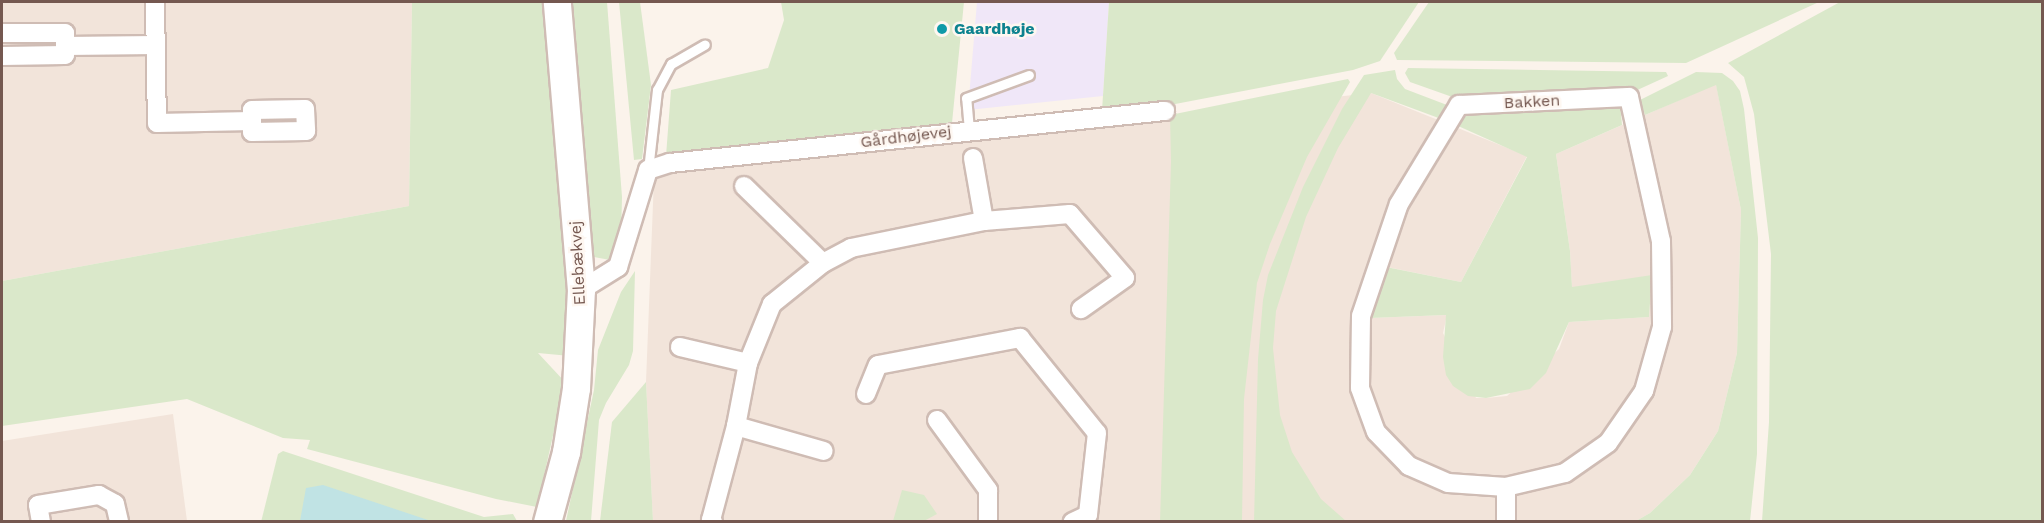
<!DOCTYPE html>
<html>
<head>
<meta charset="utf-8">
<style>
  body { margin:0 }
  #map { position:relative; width:2044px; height:523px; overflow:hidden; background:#fbf3eb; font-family:"Work Sans",sans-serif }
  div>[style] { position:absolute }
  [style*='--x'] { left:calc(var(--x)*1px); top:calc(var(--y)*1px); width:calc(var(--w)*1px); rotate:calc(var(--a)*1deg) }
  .residential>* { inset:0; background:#f2e4da }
  .education>* { inset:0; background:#f0e7f8 }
  .green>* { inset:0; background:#dae8ca }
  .water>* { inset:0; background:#c0e3e4 }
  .roads { filter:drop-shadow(2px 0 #cfbcb4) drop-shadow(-2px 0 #cfbcb4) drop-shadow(0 2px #cfbcb4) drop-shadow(0 -2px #cfbcb4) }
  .lane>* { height:9px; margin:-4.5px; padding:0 4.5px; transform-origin:4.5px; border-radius:4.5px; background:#fff }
  .street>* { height:18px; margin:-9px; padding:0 9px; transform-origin:9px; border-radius:9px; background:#fff }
  .secondary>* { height:27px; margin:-13.5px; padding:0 13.5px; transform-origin:13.5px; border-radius:13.5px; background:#fff }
  .dots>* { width:16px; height:16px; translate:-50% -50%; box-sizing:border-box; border:3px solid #fef7f1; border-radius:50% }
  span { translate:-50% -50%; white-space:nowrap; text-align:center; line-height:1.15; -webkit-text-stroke:5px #fef7f1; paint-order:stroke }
  .culture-label { font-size:16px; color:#0d838f; font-weight:700 }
  .left { translate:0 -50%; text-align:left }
  .street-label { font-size:16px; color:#755850 }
  .frame { position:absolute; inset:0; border:3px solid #755850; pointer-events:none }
</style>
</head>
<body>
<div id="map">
  <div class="residential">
    <div style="clip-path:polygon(2px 2px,412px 2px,409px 206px,2px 281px)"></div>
    <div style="clip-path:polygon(1716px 84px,1741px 210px,1737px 353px,1718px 431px,1690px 475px,1650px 513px,1636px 521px,653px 522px,646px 382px,654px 178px,664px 172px,1371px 93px,1527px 156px,1461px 282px,1387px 267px,1370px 318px,1447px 315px,1443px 333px,1476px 398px,1486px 398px,1507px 396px,1559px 349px,1569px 322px,1649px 317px,1652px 276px,1572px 288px,1570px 251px,1556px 154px)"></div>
    <div style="clip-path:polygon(173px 414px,187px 521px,2px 522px,2px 441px)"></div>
  </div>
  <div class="education">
    <div style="clip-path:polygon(977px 2px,1109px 2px,1103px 96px,968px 110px)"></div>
  </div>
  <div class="green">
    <div style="clip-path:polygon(412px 2px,548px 2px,568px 230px,570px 356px,538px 353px,565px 382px,537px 507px,496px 499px,307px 449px,310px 440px,283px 438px,187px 399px,2px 426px,2px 281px,409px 206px)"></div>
    <div style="clip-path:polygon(571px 2px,607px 2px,622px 197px,621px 237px,610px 260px,594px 257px)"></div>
    <div style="clip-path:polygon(619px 2px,640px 2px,651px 85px,642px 159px,634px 160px)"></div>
    <div style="clip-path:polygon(781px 2px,964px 2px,952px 123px,666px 156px,671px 90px,768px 68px,784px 20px)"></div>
    <div style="clip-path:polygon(1109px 2px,1419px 2px,1380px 61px,1353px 70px,1170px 105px,1102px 111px)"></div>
    <div style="clip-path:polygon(1429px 2px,1819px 2px,1686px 63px,1397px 60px,1394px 53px)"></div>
    <div style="clip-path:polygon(1840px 2px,2042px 2px,2042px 521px,1762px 521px,1769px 422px,1771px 254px,1754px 114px,1744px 77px,1728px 63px)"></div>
    <div style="clip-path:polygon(1408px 68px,1666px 72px,1668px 76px,1633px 92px,1458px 99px,1410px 82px,1405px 73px)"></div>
    <div style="clip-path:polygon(1395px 70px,1397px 79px,1405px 89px,1447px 105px,1449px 111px,1444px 120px,1371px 93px,1338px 148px,1306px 217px,1276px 311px,1273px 348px,1280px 415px,1292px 452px,1321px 499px,1346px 521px,1254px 522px,1258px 359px,1263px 300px,1268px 275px,1303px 187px,1342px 109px,1364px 75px)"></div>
    <div style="clip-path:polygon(1696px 72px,1722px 73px,1733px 81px,1740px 91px,1744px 109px,1758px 238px,1757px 454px,1750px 521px,1636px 521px,1650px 513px,1690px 475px,1718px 431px,1737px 353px,1741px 210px,1716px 85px,1645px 115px,1640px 100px)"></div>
    <div style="clip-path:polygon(1348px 79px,1350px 82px,1307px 157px,1270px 244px,1257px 283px,1244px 399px,1242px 521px,1160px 522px,1171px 162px,1170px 115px)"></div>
    <div style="clip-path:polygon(1620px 103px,1622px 125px,1556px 154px,1570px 251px,1572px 287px,1652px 275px,1649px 317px,1569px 322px,1546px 373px,1530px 389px,1486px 398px,1468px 396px,1453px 386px,1446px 375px,1443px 357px,1446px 315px,1370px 318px,1386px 267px,1461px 282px,1527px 157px,1456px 125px,1475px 108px)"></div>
    <div style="clip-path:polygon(635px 271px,633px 351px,629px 365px,606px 403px,599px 420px,591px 521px,566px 521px,594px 390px,598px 350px,621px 292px)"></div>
    <div style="clip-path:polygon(646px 382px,653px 521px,600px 521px,612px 422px)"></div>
    <div style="clip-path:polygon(283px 451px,484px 517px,513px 514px,517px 521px,261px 522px,278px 454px)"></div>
    <div style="clip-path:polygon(902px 490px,924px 495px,937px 514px,924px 521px,893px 521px)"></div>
  </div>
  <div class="water">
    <div style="clip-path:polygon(323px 485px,431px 521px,300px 521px,306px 488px)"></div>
  </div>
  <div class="roads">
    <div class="lane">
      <div style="--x:969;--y:130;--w:32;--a:-95"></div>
      <div style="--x:966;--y:98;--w:67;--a:-20.1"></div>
      <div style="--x:648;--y:170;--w:81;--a:-83.6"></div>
      <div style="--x:657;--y:90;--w:30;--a:-62"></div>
      <div style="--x:671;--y:64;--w:39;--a:-30"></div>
    </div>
    <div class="street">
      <div style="--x:155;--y:2;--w:121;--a:89.1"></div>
      <div style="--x:157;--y:123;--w:95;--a:-1.2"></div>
      <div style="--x:2;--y:33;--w:63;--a:0"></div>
      <div style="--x:65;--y:33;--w:22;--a:90"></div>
      <div style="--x:65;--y:55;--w:63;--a:179.1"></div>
      <div style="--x:65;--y:46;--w:91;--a:-0.6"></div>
      <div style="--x:1629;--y:97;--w:148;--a:77.5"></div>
      <div style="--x:1661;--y:241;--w:86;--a:89.3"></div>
      <div style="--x:1662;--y:327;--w:66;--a:105.7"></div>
      <div style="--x:1644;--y:391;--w:63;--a:124.7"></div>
      <div style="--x:1608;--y:443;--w:52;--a:145.1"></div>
      <div style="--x:1565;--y:473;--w:61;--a:166.7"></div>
      <div style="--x:1506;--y:487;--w:58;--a:-176.1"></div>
      <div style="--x:1448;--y:483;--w:43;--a:-156.4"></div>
      <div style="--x:1409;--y:466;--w:47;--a:-134.1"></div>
      <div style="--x:1376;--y:432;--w:47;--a:-110"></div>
      <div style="--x:1360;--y:388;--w:72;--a:-89.2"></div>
      <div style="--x:1361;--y:316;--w:118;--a:-71.3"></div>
      <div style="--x:1399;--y:204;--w:116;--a:-58.8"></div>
      <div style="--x:1459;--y:105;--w:170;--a:-2.7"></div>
      <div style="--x:305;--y:109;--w:22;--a:87"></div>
      <div style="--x:306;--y:131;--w:54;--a:178.9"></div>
      <div style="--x:252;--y:132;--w:22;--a:-90"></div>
      <div style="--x:252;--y:110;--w:53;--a:-1.1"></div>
      <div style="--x:973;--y:158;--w:64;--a:80.1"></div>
      <div style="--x:744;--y:186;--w:110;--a:44.3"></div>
      <div style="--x:581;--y:290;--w:44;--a:-31.9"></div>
      <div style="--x:618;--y:267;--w:102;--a:-72.8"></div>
      <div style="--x:648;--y:170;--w:23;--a:-18"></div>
      <div style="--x:670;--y:163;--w:498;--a:-6"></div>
      <div style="--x:680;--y:347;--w:70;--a:13.2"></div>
      <div style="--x:866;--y:394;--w:31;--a:-68"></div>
      <div style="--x:878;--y:365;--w:145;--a:-10.8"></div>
      <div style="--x:1020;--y:338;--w:122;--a:51"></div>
      <div style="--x:1097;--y:433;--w:82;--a:96.3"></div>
      <div style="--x:1088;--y:515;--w:17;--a:155"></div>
      <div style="--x:937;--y:420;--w:87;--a:53.9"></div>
      <div style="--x:988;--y:490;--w:32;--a:90"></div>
      <div style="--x:736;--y:426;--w:64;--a:-79.2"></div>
      <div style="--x:748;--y:363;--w:64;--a:-67.9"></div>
      <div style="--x:772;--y:304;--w:65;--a:-38.8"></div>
      <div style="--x:823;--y:263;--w:32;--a:-28"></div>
      <div style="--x:851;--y:248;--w:136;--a:-11.5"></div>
      <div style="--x:984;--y:221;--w:86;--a:-4.7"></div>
      <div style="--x:1070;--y:214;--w:84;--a:49.3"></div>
      <div style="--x:1125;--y:278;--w:54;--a:144.8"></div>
      <div style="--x:1506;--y:487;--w:35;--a:90"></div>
      <div style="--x:41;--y:522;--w:17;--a:-100"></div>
      <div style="--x:38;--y:505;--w:62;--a:-9.3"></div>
      <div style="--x:99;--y:495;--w:18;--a:29"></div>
      <div style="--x:115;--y:504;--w:18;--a:77"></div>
      <div style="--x:713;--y:522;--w:3;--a:-135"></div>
      <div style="--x:711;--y:520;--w:97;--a:-75.1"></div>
      <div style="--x:736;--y:426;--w:91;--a:15.9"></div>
    </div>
    <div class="secondary">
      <div style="--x:547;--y:522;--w:73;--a:-74.8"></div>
      <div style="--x:566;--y:452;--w:65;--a:-81.1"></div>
      <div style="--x:576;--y:388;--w:98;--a:-87.1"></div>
      <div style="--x:581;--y:290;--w:289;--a:-94.8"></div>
    </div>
  </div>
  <div class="dots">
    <div style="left:942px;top:29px;background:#0f9aa8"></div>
  </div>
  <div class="culture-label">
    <span class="left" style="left:954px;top:29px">Gaardhøje</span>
  </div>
  <div class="street-label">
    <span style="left:1532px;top:102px;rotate:-3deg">Bakken</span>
    <span style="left:906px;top:137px;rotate:-7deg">Gårdhøjevej</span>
    <span style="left:578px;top:263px;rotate:-93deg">Ellebækvej</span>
  </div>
  <div class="frame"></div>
</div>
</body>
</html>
